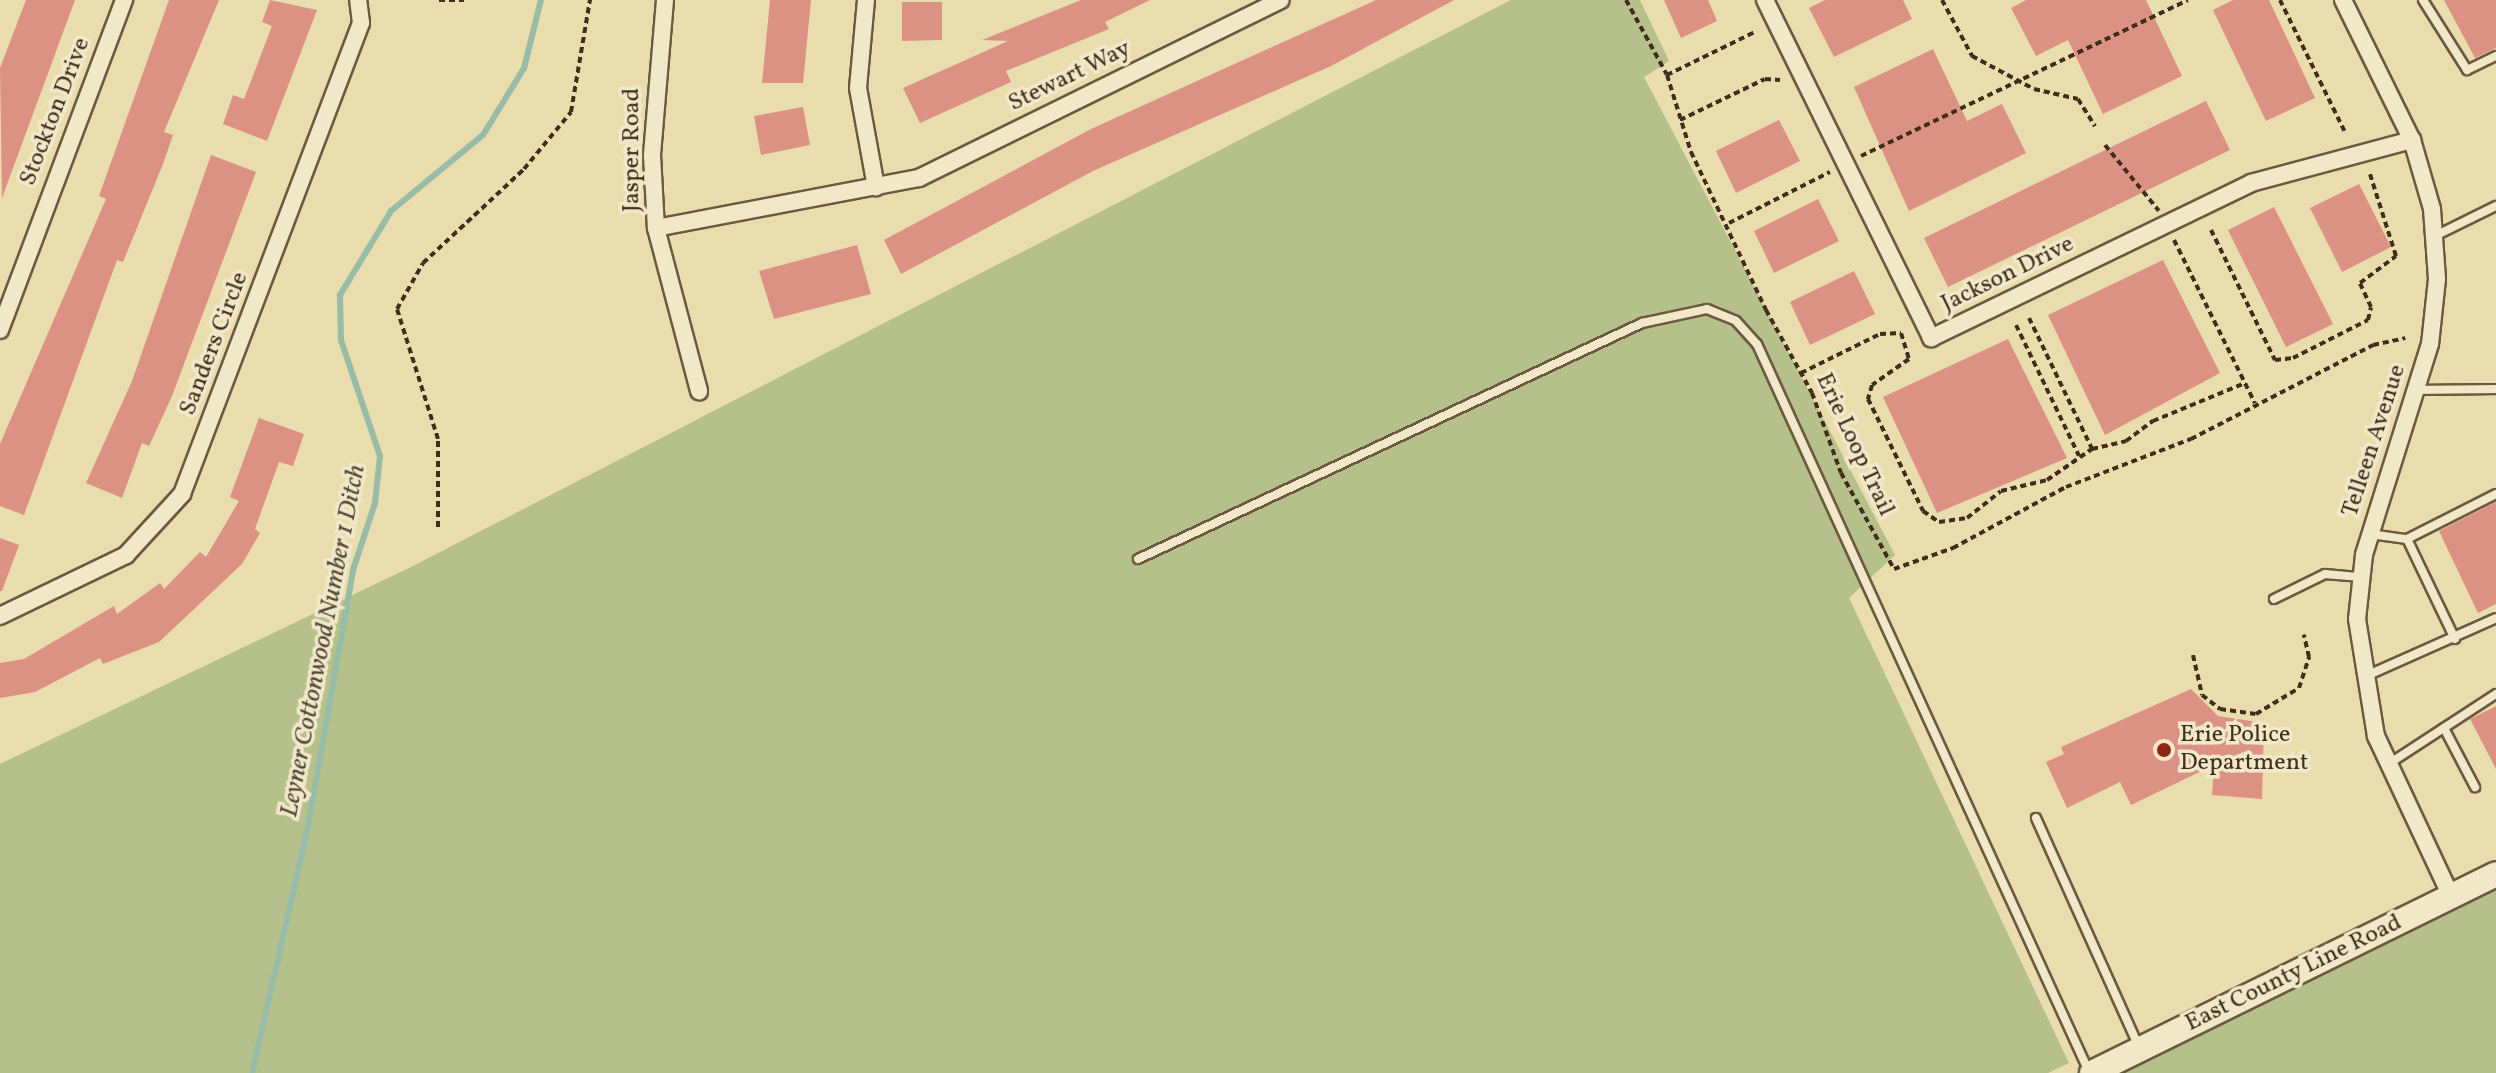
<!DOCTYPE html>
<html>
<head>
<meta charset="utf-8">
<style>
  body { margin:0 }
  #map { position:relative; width:2496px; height:1073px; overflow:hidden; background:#e9dcad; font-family:Vollkorn,serif }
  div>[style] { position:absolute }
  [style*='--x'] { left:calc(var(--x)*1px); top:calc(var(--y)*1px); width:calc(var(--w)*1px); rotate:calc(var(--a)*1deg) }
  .green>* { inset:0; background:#b5c08b }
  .stream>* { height:6px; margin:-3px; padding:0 3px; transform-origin:3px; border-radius:3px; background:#97bca8 }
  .building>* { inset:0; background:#db9285 }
  .path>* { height:4px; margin-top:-2px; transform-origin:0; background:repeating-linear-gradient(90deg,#422d1c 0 6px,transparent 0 10px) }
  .roads { filter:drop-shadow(2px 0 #6c5940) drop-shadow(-2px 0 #6c5940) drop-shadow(0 2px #6c5940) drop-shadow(0 -2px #6c5940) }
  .lane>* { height:8px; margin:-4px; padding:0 4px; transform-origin:4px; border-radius:4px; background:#f1e8ca }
  .street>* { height:16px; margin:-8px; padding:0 8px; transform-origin:8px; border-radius:8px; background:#f1e8ca }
  .secondary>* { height:24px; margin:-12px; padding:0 12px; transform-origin:12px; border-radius:12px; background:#f1e8ca }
  .dots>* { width:22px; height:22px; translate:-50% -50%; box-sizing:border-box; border:4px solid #f1e8ca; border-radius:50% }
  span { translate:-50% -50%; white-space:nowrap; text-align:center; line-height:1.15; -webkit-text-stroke:7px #f1e8ca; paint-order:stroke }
  .street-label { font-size:24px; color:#422d1c }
  .poi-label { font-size:24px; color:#422d1c }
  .left { translate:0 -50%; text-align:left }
  .water-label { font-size:26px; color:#534a38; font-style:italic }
</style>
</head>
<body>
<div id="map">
  <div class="green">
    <div style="clip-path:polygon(1511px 0,1640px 0,1669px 61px,1644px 77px,1895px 555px,1849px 598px,2069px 1063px,2048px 1073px,0 1073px,0 764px,411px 567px)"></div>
    <div style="clip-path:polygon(2496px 877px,2496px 1073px,2116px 1073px)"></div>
  </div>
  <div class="stream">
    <div style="--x:252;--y:1073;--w:253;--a:-77.2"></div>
    <div style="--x:308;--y:826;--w:260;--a:-80"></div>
    <div style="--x:353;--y:570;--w:71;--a:-71.8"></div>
    <div style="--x:375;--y:503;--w:47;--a:-83.9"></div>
    <div style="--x:380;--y:456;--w:122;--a:-108.6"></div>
    <div style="--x:341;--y:340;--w:45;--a:-91.3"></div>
    <div style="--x:340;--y:295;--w:98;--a:-58.7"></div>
    <div style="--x:391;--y:211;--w:119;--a:-39.6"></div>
    <div style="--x:483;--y:135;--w:79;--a:-58.5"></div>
    <div style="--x:524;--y:68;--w:70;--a:-76"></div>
  </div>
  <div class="building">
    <div style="clip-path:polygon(26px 0,75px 0,2px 198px,0 68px)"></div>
    <div style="clip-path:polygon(169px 0,219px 0,164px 132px,173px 135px,163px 164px,123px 262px,117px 260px,24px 515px,0 506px,0 444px,106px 199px,99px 196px)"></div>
    <div style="clip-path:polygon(270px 0,317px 10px,267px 141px,223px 124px,233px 95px,244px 99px,272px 26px,262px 22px)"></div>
    <div style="clip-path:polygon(770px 0,811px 0,803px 83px,762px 83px)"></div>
    <div style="clip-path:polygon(1081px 0,1150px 0,1105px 22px,1109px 29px,1006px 71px,1011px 82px,920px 123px,903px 88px,1008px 41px,982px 40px)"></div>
    <div style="clip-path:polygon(1376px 0,1454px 0,1331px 66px,1093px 171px,901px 274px,884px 240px,1091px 129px)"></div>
    <div style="clip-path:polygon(1664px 0,1708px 0,1717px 21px,1681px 38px)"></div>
    <div style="clip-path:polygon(1825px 0,1903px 0,1912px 19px,1834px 57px,1809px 8px)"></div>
    <div style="clip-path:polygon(2026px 0,2146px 0,2182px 76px,2103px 114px,2068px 40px,2036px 56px,2011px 8px)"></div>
    <div style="clip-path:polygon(2233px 0,2269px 0,2315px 98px,2266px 121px,2213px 10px)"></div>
    <div style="clip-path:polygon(2444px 0,2496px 0,2496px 48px,2475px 58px)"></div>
    <div style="clip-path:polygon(902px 2px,942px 2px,942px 40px,902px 41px)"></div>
    <div style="clip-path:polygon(1933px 49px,1967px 121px,2002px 104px,2026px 153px,1909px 211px,1854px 87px)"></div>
    <div style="clip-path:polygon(2206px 101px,2230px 150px,1948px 287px,1924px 238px)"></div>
    <div style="clip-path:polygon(803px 107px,810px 145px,761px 155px,754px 116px)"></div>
    <div style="clip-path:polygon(1779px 120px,1800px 161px,1736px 193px,1716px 151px)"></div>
    <div style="clip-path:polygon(211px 155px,256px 172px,172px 396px,149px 446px,142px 443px,122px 498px,86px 483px,132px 381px)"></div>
    <div style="clip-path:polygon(2359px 184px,2391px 247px,2342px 272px,2310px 208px)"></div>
    <div style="clip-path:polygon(1818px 199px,1839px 241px,1774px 273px,1754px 231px)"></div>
    <div style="clip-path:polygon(2274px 207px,2333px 324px,2286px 347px,2228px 230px)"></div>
    <div style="clip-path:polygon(857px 245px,871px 294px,774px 319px,759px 271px)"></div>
    <div style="clip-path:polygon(2163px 260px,2220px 373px,2105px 435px,2048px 315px)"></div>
    <div style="clip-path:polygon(1854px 271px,1875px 314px,1810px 345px,1790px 302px)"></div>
    <div style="clip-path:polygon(2008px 339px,2067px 458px,1937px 513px,1883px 397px)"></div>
    <div style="clip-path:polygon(259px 418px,304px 434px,293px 466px,279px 462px,255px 529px,260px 533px,242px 564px,159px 642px,103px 664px,100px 658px,35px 692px,0 698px,0 663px,24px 659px,114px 606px,117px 614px,160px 583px,164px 589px,200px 552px,206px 557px,239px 501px,230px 497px)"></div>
    <div style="clip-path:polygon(2496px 502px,2496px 604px,2478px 613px,2439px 531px)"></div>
    <div style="clip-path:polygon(0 538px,19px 545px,2px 591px,0 591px)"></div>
    <div style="clip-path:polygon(2191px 689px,2218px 716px,2264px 723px,2262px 799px,2212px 795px,2214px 765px,2131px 805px,2120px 782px,2067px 808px,2046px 762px,2064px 754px,2061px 747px)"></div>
    <div style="clip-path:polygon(2496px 706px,2496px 769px,2470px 719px)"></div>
  </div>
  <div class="path">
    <div style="--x:439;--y:0;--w:25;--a:0"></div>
    <div style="--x:1626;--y:0;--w:85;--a:61.3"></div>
    <div style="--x:1667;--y:75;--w:81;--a:72.7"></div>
    <div style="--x:1691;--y:152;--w:175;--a:64.6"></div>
    <div style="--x:1766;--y:310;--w:95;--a:61"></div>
    <div style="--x:1812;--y:393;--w:85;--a:70.1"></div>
    <div style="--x:1841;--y:473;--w:110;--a:61.1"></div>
    <div style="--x:1894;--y:569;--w:63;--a:-19.6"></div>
    <div style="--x:1953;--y:548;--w:128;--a:-28.4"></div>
    <div style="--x:2066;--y:487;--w:134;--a:-21"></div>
    <div style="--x:2191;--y:439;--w:205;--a:-27.3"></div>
    <div style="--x:2373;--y:345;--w:33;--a:-12"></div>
    <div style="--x:1942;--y:0;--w:64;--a:61.8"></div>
    <div style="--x:1972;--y:56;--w:70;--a:28"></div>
    <div style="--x:2034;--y:89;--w:45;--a:12.8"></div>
    <div style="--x:2078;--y:99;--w:32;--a:58"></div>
    <div style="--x:2280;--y:0;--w:147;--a:63.8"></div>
    <div style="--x:1667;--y:75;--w:100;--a:-26.1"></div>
    <div style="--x:1680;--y:120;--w:94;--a:-25.8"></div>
    <div style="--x:1765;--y:79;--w:15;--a:4"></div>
    <div style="--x:2105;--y:145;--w:85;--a:50.7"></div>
    <div style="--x:1861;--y:156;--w:362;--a:-25.5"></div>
    <div style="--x:1729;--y:223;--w:113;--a:-26.8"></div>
    <div style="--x:2211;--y:230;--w:145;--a:63.8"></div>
    <div style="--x:2275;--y:360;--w:18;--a:-6"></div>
    <div style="--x:2293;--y:358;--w:84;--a:-26.9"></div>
    <div style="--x:2368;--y:320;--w:13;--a:-77"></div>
    <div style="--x:2371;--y:307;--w:26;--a:-115"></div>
    <div style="--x:2360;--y:283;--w:45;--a:-36.9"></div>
    <div style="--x:2396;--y:256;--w:86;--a:-107.6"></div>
    <div style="--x:2174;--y:240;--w:182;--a:63.6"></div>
    <div style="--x:2029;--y:318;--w:145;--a:64.3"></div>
    <div style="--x:2016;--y:325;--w:145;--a:64.3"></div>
    <div style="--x:1801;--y:373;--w:88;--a:-26.3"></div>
    <div style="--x:1880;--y:334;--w:21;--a:-3"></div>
    <div style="--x:1901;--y:333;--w:27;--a:73"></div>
    <div style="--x:1909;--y:359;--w:45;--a:144.9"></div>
    <div style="--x:1872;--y:385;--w:15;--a:106"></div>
    <div style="--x:1868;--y:399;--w:125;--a:63.8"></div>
    <div style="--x:1923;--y:511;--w:19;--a:35"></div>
    <div style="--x:1939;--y:522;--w:28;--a:-8"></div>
    <div style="--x:1967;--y:518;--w:43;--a:-38.5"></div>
    <div style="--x:2001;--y:491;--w:47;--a:-13.4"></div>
    <div style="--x:2047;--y:480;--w:55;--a:-34.6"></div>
    <div style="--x:2092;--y:449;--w:35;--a:-13"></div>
    <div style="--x:2126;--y:441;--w:34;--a:-37"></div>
    <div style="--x:2153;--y:421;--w:100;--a:-22.4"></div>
    <div style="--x:438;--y:527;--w:88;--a:-90"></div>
    <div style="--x:438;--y:439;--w:136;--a:-107.5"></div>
    <div style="--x:397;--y:309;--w:53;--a:-60.5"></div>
    <div style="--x:423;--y:263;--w:138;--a:-42.9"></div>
    <div style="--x:524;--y:169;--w:74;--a:-50.5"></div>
    <div style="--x:571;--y:112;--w:114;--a:-80.4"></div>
    <div style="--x:2193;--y:655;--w:41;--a:77.3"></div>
    <div style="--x:2202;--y:695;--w:23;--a:38"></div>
    <div style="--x:2220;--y:709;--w:36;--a:8"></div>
    <div style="--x:2256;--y:714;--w:50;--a:-31.2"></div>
    <div style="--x:2299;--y:688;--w:33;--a:-72"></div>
    <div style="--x:2309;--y:657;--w:23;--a:-103"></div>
  </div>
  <div class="roads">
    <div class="lane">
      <div style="--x:2423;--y:0;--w:83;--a:57.8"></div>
      <div style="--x:2467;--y:70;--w:32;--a:-26"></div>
      <div style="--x:2435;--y:236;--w:68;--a:-26.2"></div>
      <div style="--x:2416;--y:390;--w:80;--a:-0.7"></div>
      <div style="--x:2370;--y:534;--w:37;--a:8"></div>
      <div style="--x:1138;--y:559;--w:557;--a:-25.09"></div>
      <div style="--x:1642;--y:323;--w:66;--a:-12.2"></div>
      <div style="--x:1707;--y:309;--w:31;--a:22"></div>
      <div style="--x:1736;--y:321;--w:31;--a:48"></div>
      <div style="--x:1757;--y:344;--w:800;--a:65.48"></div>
      <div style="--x:2274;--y:599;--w:57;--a:-26.1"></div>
      <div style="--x:2325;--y:574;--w:36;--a:5"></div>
      <div style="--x:2455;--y:639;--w:111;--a:-115.6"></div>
      <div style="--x:2407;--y:539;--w:100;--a:-26.8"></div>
      <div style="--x:2366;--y:676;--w:142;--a:-24"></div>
      <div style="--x:2444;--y:728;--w:67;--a:62.3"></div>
      <div style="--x:2387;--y:765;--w:130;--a:-33.1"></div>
      <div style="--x:2036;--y:818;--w:251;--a:65.8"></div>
    </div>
    <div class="street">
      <div style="--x:665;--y:0;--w:156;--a:94.8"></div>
      <div style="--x:652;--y:155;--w:73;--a:86.9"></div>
      <div style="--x:656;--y:228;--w:169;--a:75.2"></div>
      <div style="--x:866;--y:0;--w:88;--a:95.2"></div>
      <div style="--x:858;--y:88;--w:101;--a:79.7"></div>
      <div style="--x:1765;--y:0;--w:377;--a:63.8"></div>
      <div style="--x:1931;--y:338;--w:356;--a:-25.8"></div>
      <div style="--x:2251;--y:183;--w:167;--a:-15"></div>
      <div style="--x:2343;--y:0;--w:156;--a:63.8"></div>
      <div style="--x:2412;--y:140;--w:72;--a:73.8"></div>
      <div style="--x:2432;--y:209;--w:70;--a:85.9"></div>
      <div style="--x:2437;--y:279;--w:65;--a:96.1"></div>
      <div style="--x:2430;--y:344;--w:221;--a:107.4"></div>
      <div style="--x:2364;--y:555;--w:64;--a:96.2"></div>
      <div style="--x:2357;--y:619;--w:119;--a:80.8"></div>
      <div style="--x:2376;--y:736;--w:177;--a:64.9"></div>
      <div style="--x:656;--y:228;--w:268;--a:-10.8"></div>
      <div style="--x:919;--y:178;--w:403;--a:-26.2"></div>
      <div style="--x:0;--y:330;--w:353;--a:-69.4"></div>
      <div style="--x:0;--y:616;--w:140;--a:-25.8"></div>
      <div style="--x:126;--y:555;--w:83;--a:-47.4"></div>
      <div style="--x:182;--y:494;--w:504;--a:-69.19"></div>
      <div style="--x:361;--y:23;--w:23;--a:-97"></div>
    </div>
    <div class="secondary">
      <div style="--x:2092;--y:1073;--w:450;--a:-26.2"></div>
    </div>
  </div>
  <div class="dots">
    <div style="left:2164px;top:750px;background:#8f2418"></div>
  </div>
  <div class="street-label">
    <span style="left:1070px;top:77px;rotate:-26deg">Stewart Way</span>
    <span style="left:56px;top:112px;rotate:-69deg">Stockton Drive</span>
    <span style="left:633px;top:150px;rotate:-90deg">Jasper Road</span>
    <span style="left:2008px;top:275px;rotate:-26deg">Jackson Drive</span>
    <span style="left:215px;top:344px;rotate:-69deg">Sanders Circle</span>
    <span style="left:2375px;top:441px;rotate:-72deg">Telleen Avenue</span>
    <span style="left:1854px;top:445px;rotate:65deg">Erie Loop Trail</span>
    <span style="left:2294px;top:974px;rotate:-26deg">East County Line Road</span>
  </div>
  <div class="poi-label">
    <span class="left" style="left:2180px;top:750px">Erie Police<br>Department</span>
  </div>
  <div class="water-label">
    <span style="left:324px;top:641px;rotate:-79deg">Leyner Cottonwood Number 1 Ditch</span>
  </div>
</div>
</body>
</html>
